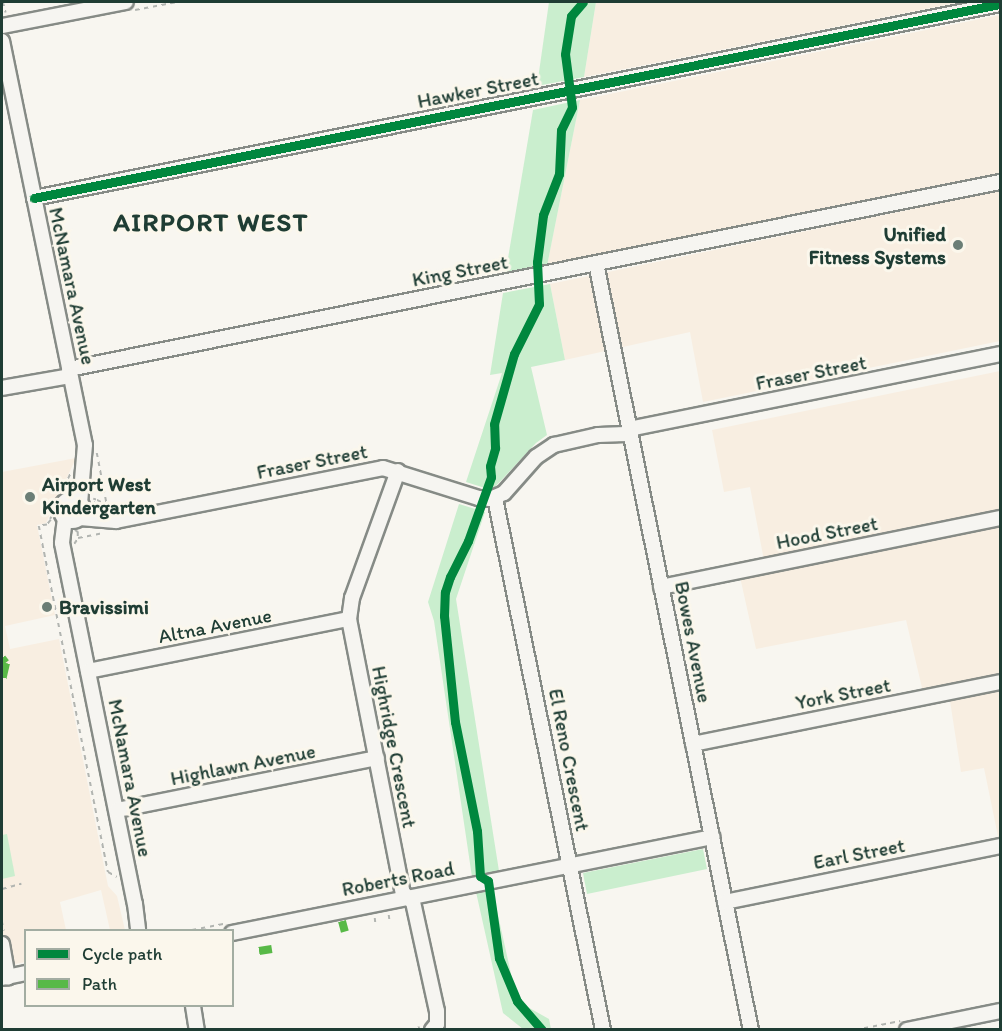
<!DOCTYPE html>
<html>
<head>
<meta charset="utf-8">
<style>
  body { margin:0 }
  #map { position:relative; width:1002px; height:1031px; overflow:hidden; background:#f8f6f0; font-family:Itim,sans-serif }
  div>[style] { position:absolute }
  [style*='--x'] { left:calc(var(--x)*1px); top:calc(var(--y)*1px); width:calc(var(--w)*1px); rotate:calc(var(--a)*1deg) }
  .built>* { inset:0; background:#f8eee1 }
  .green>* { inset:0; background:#caeece }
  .path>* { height:1.5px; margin-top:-0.75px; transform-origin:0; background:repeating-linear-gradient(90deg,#b2b5b1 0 4.5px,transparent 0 9px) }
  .roads { filter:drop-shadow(2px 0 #868b86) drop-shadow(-2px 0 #868b86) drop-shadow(0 2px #868b86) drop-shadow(0 -2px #868b86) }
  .minor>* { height:14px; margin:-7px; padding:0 7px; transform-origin:7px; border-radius:7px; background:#f6f5f1 }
  .minor>.ring { margin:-7px; padding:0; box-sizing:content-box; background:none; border:14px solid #f6f5f1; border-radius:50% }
  .quiet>* { height:8px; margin-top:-4px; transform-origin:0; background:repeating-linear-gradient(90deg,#58b947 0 15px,transparent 0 23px) }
  .cycleway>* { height:9px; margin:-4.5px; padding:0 4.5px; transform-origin:4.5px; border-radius:4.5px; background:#00873e }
  .dots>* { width:16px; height:16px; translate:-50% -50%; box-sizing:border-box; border:3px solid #fbf7ec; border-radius:50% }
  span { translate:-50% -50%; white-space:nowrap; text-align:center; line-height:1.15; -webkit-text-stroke:6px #fbf7ec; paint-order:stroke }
  .street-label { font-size:20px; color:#1f3d34 }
  .poi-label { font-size:20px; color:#1f3d34; font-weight:700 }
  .right { translate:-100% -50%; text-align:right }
  .left { translate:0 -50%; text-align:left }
  .district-label { font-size:26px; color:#1f3d34; font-weight:700; letter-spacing:1.5px }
  .frame { position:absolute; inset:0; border:3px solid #1f3d34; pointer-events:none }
  .legend { position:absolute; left:24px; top:929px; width:210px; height:78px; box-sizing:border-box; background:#fbf7ec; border:2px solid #a3ada2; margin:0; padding:8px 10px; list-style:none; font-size:18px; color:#1f3d34 }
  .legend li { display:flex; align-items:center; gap:12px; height:30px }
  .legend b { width:30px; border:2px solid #a3ada2 }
</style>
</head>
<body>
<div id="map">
  <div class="built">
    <div style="clip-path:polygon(596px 2px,961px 2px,584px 77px)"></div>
    <div style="clip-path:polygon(1000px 15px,1000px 174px,547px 266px,580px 100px)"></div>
    <div style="clip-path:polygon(1000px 191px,1000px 341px,703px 402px,690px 332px,565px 360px,550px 284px)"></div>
    <div style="clip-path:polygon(1000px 371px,1000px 846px,984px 768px,961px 772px,948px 688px,923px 692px,906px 620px,756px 649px,740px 577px,766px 571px,750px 487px,724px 492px,712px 430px)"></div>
    <div style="clip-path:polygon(76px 458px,46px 523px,37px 525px,55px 615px,5px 626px,10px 649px,59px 639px,108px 886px,117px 896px,125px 930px,110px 930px,101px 890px,60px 902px,66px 930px,26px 930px,25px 962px,2px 967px,2px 472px)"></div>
  </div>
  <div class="green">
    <div style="clip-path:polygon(549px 2px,596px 2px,584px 77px,537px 86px)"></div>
    <div style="clip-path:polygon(580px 100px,547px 266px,505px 276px,533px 110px)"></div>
    <div style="clip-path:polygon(550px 284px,565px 360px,531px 367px,547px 435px,536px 443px,495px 487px,485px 488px,466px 482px,502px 373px,490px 375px,503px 293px)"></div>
    <div style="clip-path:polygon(459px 504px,485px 512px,456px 599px,499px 871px,472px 877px,434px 621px,428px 602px)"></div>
    <div style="clip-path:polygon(7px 834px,15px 876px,2px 879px,2px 835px)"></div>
    <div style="clip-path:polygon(703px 849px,707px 869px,587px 894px,583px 873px)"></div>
    <div style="clip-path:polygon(492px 888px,517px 1001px,549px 1019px,551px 1029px,523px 1029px,503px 1013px,476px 892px)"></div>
  </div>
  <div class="path">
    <div style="--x:3;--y:2;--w:11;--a:75"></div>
    <div style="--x:135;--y:10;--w:43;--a:-10.8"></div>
    <div style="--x:97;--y:453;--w:53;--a:79.1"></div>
    <div style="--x:64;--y:487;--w:14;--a:-65"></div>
    <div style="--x:97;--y:500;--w:11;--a:27"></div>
    <div style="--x:107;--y:505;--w:4;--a:76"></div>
    <div style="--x:93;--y:506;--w:7;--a:-63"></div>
    <div style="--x:96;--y:500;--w:3;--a:-162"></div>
    <div style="--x:50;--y:519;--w:35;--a:-66"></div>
    <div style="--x:64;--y:487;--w:6;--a:18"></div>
    <div style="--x:51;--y:520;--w:6;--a:129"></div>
    <div style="--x:47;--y:525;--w:8;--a:173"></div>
    <div style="--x:39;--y:526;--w:353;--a:78.7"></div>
    <div style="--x:108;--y:872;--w:10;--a:29"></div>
    <div style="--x:75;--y:530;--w:4;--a:34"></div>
    <div style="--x:78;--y:532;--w:6;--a:90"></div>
    <div style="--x:74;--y:544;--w:7;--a:-56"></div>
    <div style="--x:78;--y:538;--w:26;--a:-11"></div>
    <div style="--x:2;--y:889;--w:20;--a:-15"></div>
    <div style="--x:389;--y:915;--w:8;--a:83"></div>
    <div style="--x:375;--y:918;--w:9;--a:84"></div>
    <div style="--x:2;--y:921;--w:10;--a:79"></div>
    <div style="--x:192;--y:930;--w:33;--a:-11"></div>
    <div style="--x:409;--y:1030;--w:11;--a:-15"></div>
    <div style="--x:855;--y:1030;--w:46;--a:-11.3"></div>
  </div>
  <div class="roads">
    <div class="minor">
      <div style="--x:2;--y:26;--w:126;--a:-11"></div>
      <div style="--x:2;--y:41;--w:412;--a:78.4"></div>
      <div style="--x:85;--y:445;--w:58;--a:94.9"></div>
      <div style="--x:34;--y:198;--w:985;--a:-11.36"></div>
      <div style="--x:596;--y:263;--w:783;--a:78.58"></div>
      <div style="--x:69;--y:369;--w:950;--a:-11.36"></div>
      <div style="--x:2;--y:388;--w:69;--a:-10"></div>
      <div style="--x:629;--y:429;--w:379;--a:-11.4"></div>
      <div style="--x:398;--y:471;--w:135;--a:109.9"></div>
      <div style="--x:352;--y:598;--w:21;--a:98"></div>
      <div style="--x:349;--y:619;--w:279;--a:78.9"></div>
      <div style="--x:403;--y:893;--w:13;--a:42"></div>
      <div style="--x:413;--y:902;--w:112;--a:77.6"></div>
      <div style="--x:437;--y:1011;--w:13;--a:90"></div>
      <div style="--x:437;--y:1024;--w:8;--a:130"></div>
      <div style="--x:495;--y:498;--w:543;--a:78.52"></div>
      <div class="ring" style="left:61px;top:499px;width:8px;height:8px"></div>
      <div style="--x:65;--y:518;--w:25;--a:97"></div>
      <div style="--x:62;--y:543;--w:368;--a:78.6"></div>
      <div style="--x:135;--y:904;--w:26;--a:83"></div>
      <div style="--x:80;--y:518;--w:36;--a:5"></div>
      <div style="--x:116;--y:521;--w:272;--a:-11.2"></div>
      <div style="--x:383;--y:468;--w:101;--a:17.4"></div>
      <div style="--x:479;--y:498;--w:11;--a:5"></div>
      <div style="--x:490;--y:499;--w:15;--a:-23"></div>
      <div style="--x:504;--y:493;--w:48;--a:-48.4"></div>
      <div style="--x:536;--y:457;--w:22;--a:-34"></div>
      <div style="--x:554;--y:445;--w:45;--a:-12.8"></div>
      <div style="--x:598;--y:435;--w:32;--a:-2"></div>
      <div style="--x:661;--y:587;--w:346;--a:-11.5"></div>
      <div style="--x:88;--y:671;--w:266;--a:-11.3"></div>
      <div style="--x:693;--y:744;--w:313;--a:-11.4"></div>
      <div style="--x:117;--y:810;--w:265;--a:-11.3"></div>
      <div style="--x:725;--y:902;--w:281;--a:-11.5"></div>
      <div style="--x:232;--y:933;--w:490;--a:-11.3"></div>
      <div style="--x:2;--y:944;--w:34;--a:80"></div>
      <div style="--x:2;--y:978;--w:25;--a:-12"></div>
      <div style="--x:193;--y:1006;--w:24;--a:81"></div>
      <div style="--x:907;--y:1030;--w:95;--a:-11.5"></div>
    </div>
  </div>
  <div class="quiet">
    <div style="--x:2;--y:658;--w:6;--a:51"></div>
    <div style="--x:6;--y:663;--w:18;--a:103"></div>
    <div style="--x:342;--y:921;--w:11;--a:75"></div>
    <div style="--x:259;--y:951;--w:13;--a:-9"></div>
  </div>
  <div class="cycleway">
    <div style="--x:34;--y:198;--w:985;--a:-11.36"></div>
    <div style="--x:542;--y:1030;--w:38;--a:-131"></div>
    <div style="--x:517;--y:1001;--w:47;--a:-112.7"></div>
    <div style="--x:499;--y:958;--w:78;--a:-98.1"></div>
    <div style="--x:488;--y:881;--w:9;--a:-148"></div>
    <div style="--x:480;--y:876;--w:45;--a:-93.8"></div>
    <div style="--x:477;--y:831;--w:111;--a:-101.4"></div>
    <div style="--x:455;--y:722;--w:107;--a:-95.9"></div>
    <div style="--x:444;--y:616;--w:24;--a:-88"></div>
    <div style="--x:445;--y:592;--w:16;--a:-72"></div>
    <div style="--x:450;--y:577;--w:40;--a:-63.4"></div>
    <div style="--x:468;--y:541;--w:68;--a:-70.2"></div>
    <div style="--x:491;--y:477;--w:11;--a:-95"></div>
    <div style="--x:490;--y:466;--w:19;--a:-74"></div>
    <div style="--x:495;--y:448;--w:24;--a:-92"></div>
    <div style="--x:494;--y:424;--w:73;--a:-74.1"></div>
    <div style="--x:514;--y:354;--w:56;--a:-63.4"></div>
    <div style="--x:539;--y:304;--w:42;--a:-92.7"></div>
    <div style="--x:537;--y:262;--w:47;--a:-82.7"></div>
    <div style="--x:543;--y:215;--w:44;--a:-68.7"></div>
    <div style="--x:559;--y:174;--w:44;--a:-87.4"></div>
    <div style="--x:561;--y:130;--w:25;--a:-64"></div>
    <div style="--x:572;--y:107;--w:53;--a:-97.5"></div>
    <div style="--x:565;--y:54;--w:38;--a:-81"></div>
    <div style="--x:571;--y:16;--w:18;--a:-49"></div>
  </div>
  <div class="dots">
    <div style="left:958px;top:245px;background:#6b7e76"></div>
    <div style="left:30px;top:497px;background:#6b7e76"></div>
    <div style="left:47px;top:607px;background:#6b7e76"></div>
  </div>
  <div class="street-label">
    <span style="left:478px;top:90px;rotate:-11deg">Hawker Street</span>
    <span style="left:460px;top:271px;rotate:-11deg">King Street</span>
    <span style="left:72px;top:286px;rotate:78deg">McNamara Avenue</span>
    <span style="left:811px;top:373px;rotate:-11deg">Fraser Street</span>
    <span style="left:312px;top:462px;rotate:-11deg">Fraser Street</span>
    <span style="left:827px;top:533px;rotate:-11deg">Hood Street</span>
    <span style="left:215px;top:626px;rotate:-11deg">Altna Avenue</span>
    <span style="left:693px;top:642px;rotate:79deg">Bowes Avenue</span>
    <span style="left:843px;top:694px;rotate:-11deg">York Street</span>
    <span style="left:394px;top:747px;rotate:79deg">Highridge Crescent</span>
    <span style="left:569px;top:760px;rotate:79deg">El Reno Crescent</span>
    <span style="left:243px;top:765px;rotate:-11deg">Highlawn Avenue</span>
    <span style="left:130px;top:778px;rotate:79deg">McNamara Avenue</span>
    <span style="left:859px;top:854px;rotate:-11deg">Earl Street</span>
    <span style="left:398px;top:879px;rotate:-11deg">Roberts Road</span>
  </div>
  <div class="poi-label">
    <span class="right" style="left:946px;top:246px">Unified<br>Fitness Systems</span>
    <span class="left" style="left:42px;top:496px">Airport West<br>Kindergarten</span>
    <span class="left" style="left:59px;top:607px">Bravissimi</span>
  </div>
  <div class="district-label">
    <span style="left:211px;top:223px">AIRPORT WEST</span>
  </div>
  <div class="frame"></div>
  <ul class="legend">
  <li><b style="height:8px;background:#00873e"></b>Cycle path</li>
  <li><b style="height:8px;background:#58b947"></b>Path</li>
  </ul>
</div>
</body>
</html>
